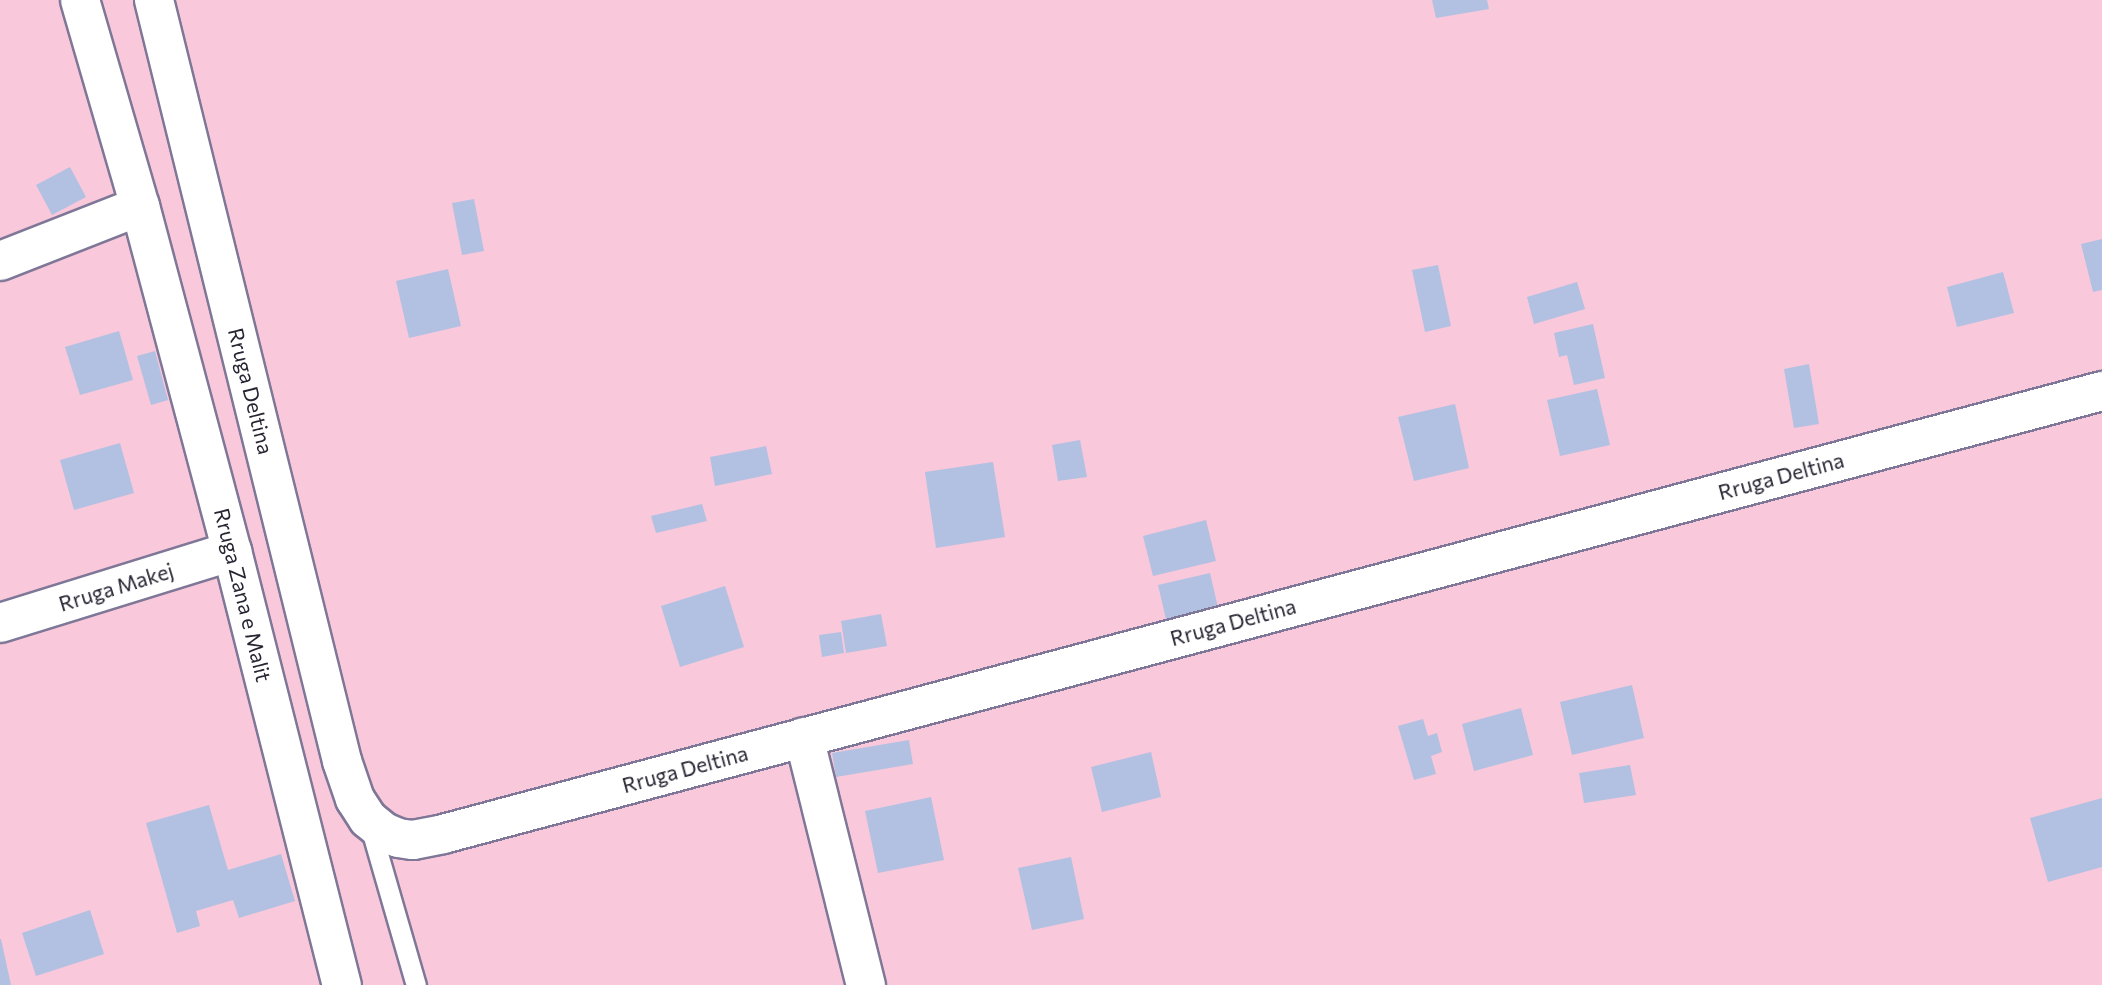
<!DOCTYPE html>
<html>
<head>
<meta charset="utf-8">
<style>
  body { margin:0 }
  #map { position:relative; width:2102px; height:985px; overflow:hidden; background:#f9f9f9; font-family:Commissioner,sans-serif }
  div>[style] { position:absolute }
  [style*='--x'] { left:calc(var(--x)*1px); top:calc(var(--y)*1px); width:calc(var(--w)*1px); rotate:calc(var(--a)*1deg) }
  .green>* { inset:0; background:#f9c8da }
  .building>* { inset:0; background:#b2c1e2 }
  .roads { filter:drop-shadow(2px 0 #7f7797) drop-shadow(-2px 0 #7f7797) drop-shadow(0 2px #7f7797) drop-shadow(0 -2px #7f7797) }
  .service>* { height:19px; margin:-9.5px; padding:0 9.5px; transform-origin:9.5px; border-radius:9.5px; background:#fff }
  .minor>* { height:38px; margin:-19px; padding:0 19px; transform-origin:19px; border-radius:19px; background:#fff }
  span { translate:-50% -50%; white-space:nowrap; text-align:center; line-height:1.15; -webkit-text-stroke:5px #fff; paint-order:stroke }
  .street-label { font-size:21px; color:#282533 }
</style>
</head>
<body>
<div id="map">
  <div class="green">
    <div style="clip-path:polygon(0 0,2102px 0,2102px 985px,0 985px)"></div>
  </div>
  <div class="building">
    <div style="clip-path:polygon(1432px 0,1487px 0,1489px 9px,1436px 18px)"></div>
    <div style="clip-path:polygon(70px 167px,86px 197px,52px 215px,36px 185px)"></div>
    <div style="clip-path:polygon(474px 199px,484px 251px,462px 255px,452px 203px)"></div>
    <div style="clip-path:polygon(2102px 239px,2102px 290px,2093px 292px,2081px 244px)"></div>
    <div style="clip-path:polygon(1438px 265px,1451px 326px,1425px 332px,1412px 270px)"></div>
    <div style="clip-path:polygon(448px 269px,461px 326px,409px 338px,396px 281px)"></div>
    <div style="clip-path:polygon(2003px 272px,2014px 313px,1957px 327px,1947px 287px)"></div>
    <div style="clip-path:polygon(1577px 282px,1585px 309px,1534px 324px,1527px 297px)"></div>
    <div style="clip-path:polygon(1593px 324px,1605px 378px,1574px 385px,1567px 355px,1559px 357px,1554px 333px)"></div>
    <div style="clip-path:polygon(119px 331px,133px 380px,80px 395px,65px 347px)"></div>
    <div style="clip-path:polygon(155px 351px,168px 400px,151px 405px,137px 356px)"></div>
    <div style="clip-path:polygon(1809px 364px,1819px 424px,1794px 428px,1784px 369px)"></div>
    <div style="clip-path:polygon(1597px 389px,1610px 445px,1560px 456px,1547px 400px)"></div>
    <div style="clip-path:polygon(1455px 404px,1469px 468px,1414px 481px,1398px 417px)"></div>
    <div style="clip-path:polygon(1080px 440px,1087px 477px,1058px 481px,1052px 445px)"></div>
    <div style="clip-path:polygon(120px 443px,134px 493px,74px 510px,60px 460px)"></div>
    <div style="clip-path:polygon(766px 446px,772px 474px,715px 486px,710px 457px)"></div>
    <div style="clip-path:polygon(993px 462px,1005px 537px,936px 548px,925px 472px)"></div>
    <div style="clip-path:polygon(702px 504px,707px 521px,656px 533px,651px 516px)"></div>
    <div style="clip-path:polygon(1206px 520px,1216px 561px,1153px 576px,1143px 536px)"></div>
    <div style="clip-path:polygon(1210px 573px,1220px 616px,1168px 628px,1158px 585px)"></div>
    <div style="clip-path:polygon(725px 586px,744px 647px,680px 667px,661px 606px)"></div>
    <div style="clip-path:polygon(881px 614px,887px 646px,846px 653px,841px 621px)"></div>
    <div style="clip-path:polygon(841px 632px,844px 653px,822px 657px,819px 635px)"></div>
    <div style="clip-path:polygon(1632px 685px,1644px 738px,1572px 755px,1560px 702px)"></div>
    <div style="clip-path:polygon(1521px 708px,1533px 755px,1474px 771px,1462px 724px)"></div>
    <div style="clip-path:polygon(1423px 719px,1428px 736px,1437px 733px,1442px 752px,1431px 756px,1436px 774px,1414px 780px,1398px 726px)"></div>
    <div style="clip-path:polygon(909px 740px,913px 764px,836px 777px,832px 753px)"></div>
    <div style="clip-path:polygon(1151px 752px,1161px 797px,1102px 812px,1091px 767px)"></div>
    <div style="clip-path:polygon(1630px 765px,1636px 795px,1584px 803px,1579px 773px)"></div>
    <div style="clip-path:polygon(931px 797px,944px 860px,878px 873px,865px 811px)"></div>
    <div style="clip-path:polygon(2102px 798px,2102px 867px,2048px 882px,2030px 818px)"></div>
    <div style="clip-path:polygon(209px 805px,228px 870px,281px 854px,295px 901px,239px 918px,233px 900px,196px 911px,200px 926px,177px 933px,146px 823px)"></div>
    <div style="clip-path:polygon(1071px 857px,1084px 919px,1032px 930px,1018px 868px)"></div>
    <div style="clip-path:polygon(90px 910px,104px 954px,36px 976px,22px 933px)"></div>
    <div style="clip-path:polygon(0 939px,1px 939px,11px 985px,0 985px)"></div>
  </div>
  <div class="roads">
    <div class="service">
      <div style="--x:370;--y:826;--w:166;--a:73.9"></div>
    </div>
    <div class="minor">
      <div style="--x:80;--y:0;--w:215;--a:73.8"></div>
      <div style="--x:140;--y:206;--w:357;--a:75.1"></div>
      <div style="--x:232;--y:551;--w:448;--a:75.8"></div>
      <div style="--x:154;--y:0;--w:784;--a:76.12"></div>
      <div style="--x:342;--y:761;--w:40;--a:71.1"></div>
      <div style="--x:355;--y:799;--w:24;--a:57"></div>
      <div style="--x:368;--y:819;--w:21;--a:39"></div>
      <div style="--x:384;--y:832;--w:15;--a:23"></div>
      <div style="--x:398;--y:838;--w:15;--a:8"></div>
      <div style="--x:413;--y:840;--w:31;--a:-11"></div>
      <div style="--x:443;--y:834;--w:1717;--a:-14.95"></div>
      <div style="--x:0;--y:261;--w:150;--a:-21.4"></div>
      <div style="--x:0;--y:623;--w:243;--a:-17.2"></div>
      <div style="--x:804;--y:737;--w:256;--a:76"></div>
    </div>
  </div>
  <div class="street-label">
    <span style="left:251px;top:391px;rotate:76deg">Rruga Deltina</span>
    <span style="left:1781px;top:476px;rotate:-15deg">Rruga Deltina</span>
    <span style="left:116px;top:587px;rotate:-17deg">Rruga Makej</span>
    <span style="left:243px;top:595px;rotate:76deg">Rruga Zana e Malit</span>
    <span style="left:1233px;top:622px;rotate:-15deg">Rruga Deltina</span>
    <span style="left:685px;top:769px;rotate:-15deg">Rruga Deltina</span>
  </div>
</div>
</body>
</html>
